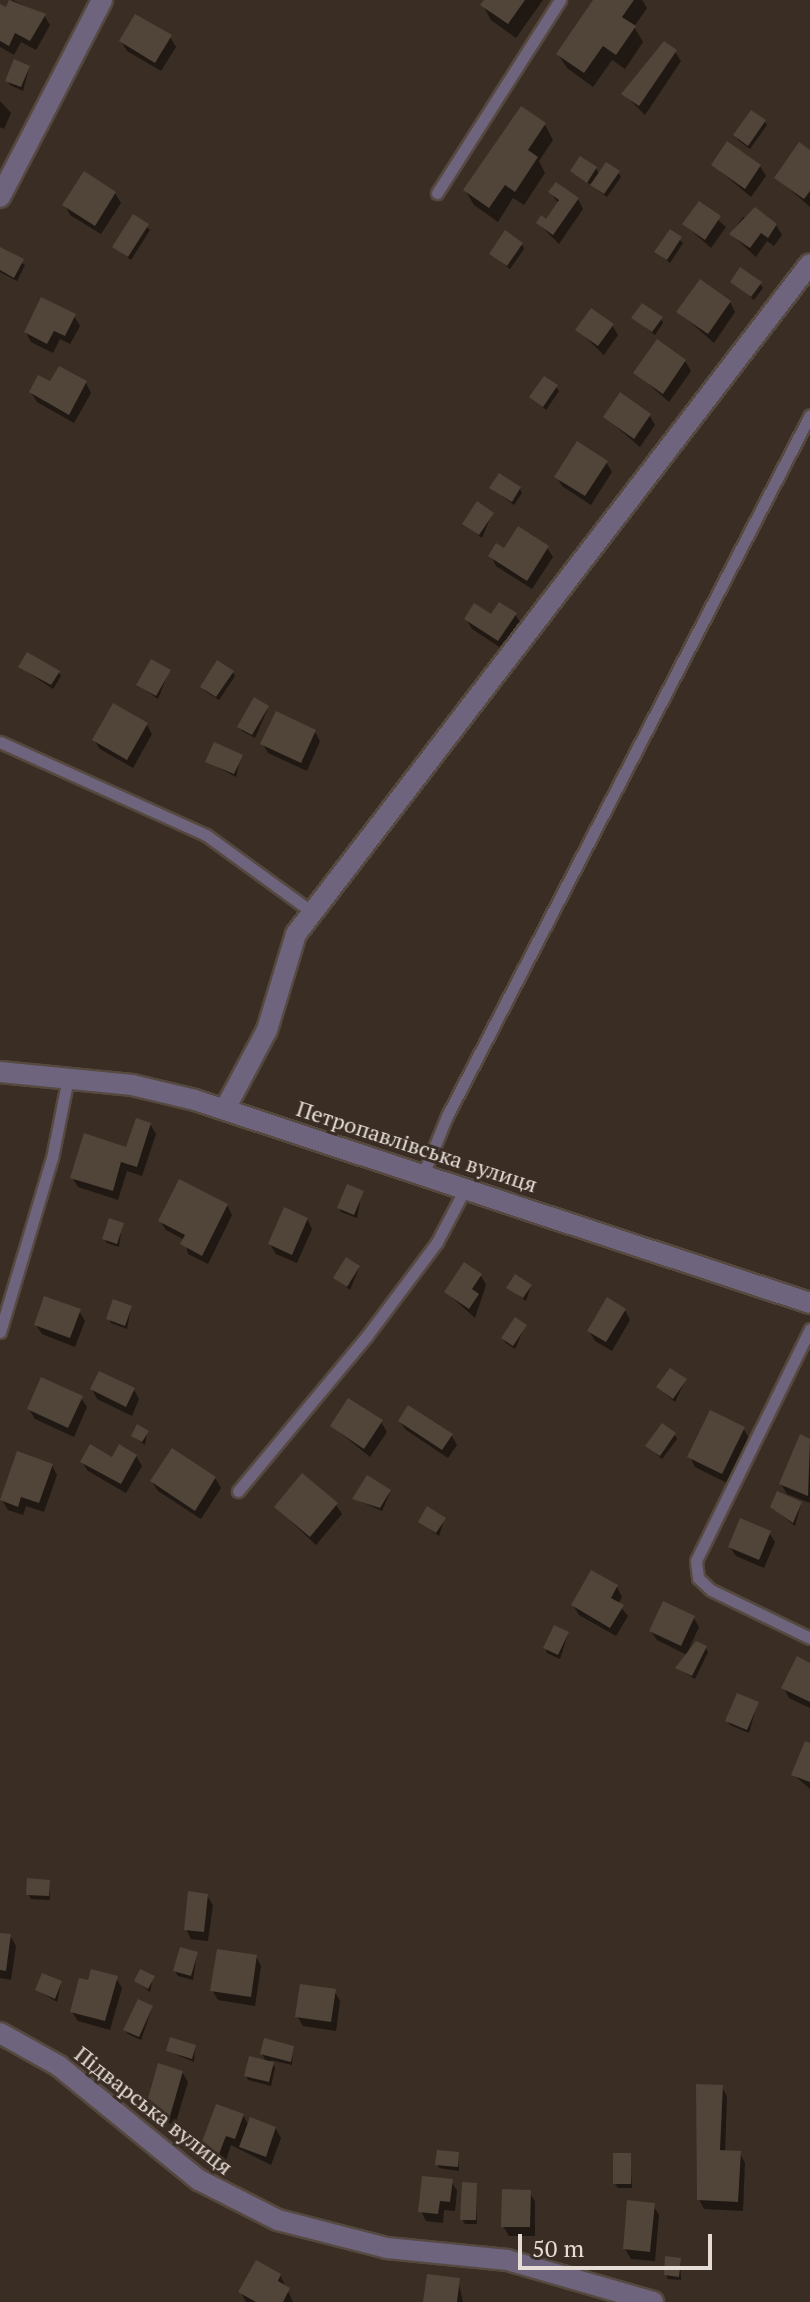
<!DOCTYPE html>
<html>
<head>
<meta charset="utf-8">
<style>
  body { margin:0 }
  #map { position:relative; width:810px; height:2302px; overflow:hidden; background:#3a2d24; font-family:"PT Serif",serif }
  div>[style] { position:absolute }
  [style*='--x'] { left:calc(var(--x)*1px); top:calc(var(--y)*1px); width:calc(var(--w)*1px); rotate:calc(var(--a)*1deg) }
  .shadow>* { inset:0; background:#0007 }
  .building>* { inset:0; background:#514439 }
  .roads { filter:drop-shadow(2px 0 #554940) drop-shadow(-2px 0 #554940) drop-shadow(0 2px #554940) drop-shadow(0 -2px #554940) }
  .service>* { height:11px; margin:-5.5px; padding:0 5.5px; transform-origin:5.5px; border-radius:5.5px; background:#6f647d }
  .minor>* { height:20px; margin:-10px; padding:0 10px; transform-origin:10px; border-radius:10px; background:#6f647d }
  span { translate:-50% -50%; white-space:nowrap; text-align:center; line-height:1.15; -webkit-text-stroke:6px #3a2d24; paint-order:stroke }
  .street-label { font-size:22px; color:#e5dcd6 }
  .scale { position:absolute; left:518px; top:2234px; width:194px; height:36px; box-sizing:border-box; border:4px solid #e5dcd6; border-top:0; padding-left:10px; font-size:24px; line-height:28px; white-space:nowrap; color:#e5dcd6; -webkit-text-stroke:6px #3a2d24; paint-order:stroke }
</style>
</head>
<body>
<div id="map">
  <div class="shadow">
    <div style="clip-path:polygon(12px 0,44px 15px,50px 25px,36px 50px,21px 42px,14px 55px,0 47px,0 6px,6px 10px)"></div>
    <div style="clip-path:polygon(486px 0,543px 0,516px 38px,491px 20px,483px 5px)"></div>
    <div style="clip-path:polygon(595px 0,642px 0,647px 8px,634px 27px,643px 42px,625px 69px,612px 60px,593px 87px,567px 68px,558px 54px)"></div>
    <div style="clip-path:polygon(170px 37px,176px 47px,161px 71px,127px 51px,121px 41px)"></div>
    <div style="clip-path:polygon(675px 52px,681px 61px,645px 115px,624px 94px)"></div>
    <div style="clip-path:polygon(29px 68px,23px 91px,10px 85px,7px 80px)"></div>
    <div style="clip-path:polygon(0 101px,11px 113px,4px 129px,0 127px)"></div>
    <div style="clip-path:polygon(764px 121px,767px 125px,750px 149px,738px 140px,736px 136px)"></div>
    <div style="clip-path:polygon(545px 125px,553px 140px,539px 161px,545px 173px,524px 205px,513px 198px,498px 222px,474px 205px,465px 190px)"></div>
    <div style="clip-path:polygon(810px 152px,810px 207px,777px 178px)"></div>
    <div style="clip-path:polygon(713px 165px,760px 166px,766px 176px,751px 197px)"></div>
    <div style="clip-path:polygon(596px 169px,600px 175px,618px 172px,621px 177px,607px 197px,572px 171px)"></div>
    <div style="clip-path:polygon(115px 193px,121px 203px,101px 234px,70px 215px,65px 205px)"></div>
    <div style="clip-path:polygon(551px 193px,578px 199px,583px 209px,559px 244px,538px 223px,547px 221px,559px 204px)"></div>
    <div style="clip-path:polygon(699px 203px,726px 227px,711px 248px,684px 224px)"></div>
    <div style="clip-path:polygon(134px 217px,150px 230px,131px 260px,115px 247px)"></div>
    <div style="clip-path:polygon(743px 217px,776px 225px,782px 235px,774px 246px,767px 241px,756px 257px,731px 234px)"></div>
    <div style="clip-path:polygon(671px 232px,683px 243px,670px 263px,657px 252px)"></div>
    <div style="clip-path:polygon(522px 244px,524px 249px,510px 269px,491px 254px)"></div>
    <div style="clip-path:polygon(0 249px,25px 265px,17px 281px,0 272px)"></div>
    <div style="clip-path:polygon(732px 282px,760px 284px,763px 288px,754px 300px)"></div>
    <div style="clip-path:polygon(730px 302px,735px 312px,714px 343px,679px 312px)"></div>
    <div style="clip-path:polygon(74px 316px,80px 326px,70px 344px,60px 339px,53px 353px,31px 342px,26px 332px)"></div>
    <div style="clip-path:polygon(633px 318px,661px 319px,663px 323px,655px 335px)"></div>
    <div style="clip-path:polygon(612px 325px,618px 335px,604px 355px,578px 330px)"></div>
    <div style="clip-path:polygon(685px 361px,691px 371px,669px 402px,636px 373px)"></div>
    <div style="clip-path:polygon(86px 383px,91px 393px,74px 423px,37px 402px,31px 392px,51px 384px)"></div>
    <div style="clip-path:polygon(556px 387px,559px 391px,546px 410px,532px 397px)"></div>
    <div style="clip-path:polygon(649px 415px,655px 425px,640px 447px,605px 417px)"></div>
    <div style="clip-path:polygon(606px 462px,612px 472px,591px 505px,562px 486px,557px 477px)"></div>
    <div style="clip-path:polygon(492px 488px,520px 489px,522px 493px,514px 505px)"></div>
    <div style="clip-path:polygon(492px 514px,482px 538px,464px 524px)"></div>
    <div style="clip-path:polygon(547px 548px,553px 557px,532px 589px,496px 566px,491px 556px)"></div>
    <div style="clip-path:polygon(515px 614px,521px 624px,504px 650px,472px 629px,466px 619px)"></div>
    <div style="clip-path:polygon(20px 667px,58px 672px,61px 676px,53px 689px)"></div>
    <div style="clip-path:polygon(169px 671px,158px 699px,138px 685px)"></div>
    <div style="clip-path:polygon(232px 672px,235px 676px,219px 700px,205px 691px,202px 687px)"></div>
    <div style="clip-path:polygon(268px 708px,255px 738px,242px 731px,240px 727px)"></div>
    <div style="clip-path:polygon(147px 725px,152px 734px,133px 768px,100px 749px,94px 740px)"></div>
    <div style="clip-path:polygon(315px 732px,320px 741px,307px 771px,268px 753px,263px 744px)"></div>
    <div style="clip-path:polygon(241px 756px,236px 777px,208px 762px)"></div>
    <div style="clip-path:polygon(150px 1124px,156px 1134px,142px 1176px,127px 1171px,118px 1200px,78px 1187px,72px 1177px,128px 1149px)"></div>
    <div style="clip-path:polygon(362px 1192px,357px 1218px,341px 1212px,339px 1208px)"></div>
    <div style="clip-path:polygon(227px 1205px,232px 1215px,208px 1264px,188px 1254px,185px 1240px,166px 1230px,160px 1221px)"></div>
    <div style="clip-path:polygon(307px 1219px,312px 1229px,297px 1263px,276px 1254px,270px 1244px)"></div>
    <div style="clip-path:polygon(122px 1224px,119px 1247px,107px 1243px,104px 1239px)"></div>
    <div style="clip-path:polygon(359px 1268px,350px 1290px,335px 1278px)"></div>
    <div style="clip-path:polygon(481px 1276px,486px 1285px,475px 1318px,446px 1292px)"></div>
    <div style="clip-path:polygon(531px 1286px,526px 1301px,509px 1288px)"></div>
    <div style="clip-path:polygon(131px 1308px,127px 1329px,111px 1323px,109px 1319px)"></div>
    <div style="clip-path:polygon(625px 1310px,630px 1320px,612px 1351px,595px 1341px,589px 1331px)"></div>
    <div style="clip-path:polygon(79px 1311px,85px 1321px,75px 1347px,42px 1334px,36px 1325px)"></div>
    <div style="clip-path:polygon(525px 1326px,515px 1349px,506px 1343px,503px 1338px)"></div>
    <div style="clip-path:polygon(685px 1381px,675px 1402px,658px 1388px)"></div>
    <div style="clip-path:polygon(92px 1389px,134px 1390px,139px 1399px,132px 1416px,97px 1399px)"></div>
    <div style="clip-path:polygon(81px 1398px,87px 1407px,74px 1437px,35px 1419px,29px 1409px)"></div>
    <div style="clip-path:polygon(400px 1421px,451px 1435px,457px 1445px,448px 1458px,406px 1430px)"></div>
    <div style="clip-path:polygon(381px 1422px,387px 1432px,370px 1457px,332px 1426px)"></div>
    <div style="clip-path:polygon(743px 1428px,749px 1438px,727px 1483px,695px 1467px,690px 1457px)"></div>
    <div style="clip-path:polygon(147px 1432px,145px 1445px,133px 1436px)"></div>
    <div style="clip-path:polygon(675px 1435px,677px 1439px,662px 1459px,648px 1446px)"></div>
    <div style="clip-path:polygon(801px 1437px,810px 1441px,810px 1503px,787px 1494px,781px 1484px)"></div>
    <div style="clip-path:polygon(136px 1456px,142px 1466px,126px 1493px,88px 1471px,82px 1462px)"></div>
    <div style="clip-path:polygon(52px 1465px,57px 1475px,44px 1512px,26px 1506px,23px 1515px,8px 1510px,2px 1500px)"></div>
    <div style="clip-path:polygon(215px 1478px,221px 1488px,201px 1519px,158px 1491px,152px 1482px)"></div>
    <div style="clip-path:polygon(390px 1492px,382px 1511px,355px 1499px)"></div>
    <div style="clip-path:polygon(801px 1504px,795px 1526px,772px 1507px)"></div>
    <div style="clip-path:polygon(336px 1505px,342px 1514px,316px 1545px,276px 1507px)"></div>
    <div style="clip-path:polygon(444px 1520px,439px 1536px,420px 1522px)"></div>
    <div style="clip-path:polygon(769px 1533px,775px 1542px,764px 1568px,736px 1556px,730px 1547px)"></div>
    <div style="clip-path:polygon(617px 1587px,622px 1597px,618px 1604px,628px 1616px,616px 1636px,579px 1615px,573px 1605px)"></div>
    <div style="clip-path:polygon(693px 1617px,699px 1627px,688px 1651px,705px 1647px,708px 1652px,695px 1679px,677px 1668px,687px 1655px,657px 1640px,651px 1631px)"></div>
    <div style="clip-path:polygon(568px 1634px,560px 1659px,547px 1653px,545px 1648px)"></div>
    <div style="clip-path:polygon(810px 1665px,810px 1708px,789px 1698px,784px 1688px)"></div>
    <div style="clip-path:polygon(757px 1704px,749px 1733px,730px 1725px,727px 1721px)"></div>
    <div style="clip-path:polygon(810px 1745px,810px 1789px,794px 1775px)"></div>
    <div style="clip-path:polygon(49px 1882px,50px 1900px,31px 1899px,28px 1894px)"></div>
    <div style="clip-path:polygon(207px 1896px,213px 1905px,208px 1941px,191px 1939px,186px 1929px)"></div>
    <div style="clip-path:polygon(0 1935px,10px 1936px,16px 1946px,11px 1980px,0 1978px)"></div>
    <div style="clip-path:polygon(197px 1953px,193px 1980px,178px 1976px,175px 1971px)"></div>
    <div style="clip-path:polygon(256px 1956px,261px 1966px,255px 2006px,218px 2000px,212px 1990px)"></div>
    <div style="clip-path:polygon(153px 1977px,150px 1992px,136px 1981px)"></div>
    <div style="clip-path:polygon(116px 1978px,122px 1988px,110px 2030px,78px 2021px,72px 2012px,89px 1983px)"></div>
    <div style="clip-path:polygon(61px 1983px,57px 2002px,37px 1990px)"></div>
    <div style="clip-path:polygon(334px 1991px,340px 2001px,336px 2031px,303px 2026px,297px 2016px)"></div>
    <div style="clip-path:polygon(152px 2008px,141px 2040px,128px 2034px,126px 2030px)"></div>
    <div style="clip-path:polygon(195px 2046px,194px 2062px,168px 2051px)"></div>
    <div style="clip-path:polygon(293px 2047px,292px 2065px,271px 2060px,275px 2068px,271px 2086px,248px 2080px,246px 2075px,267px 2063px,262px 2054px)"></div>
    <div style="clip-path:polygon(182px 2072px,188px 2082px,175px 2125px,153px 2118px,147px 2108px)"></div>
    <div style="clip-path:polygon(722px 2087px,727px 2097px,725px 2152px,740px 2153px,745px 2163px,743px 2211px,704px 2209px,699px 2199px)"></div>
    <div style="clip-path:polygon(243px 2115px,249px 2126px,275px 2128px,281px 2138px,271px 2165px,231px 2145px,225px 2163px,208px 2157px,202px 2147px)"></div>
    <div style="clip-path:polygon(458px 2154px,459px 2171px,439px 2168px,437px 2164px)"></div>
    <div style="clip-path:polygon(630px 2155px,632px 2188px,618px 2188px,615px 2184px)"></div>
    <div style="clip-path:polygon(451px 2181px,457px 2191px,455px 2211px,444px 2210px,443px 2223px,426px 2221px,421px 2211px)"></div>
    <div style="clip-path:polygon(476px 2185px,477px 2224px,465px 2224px,462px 2219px)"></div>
    <div style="clip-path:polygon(529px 2192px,535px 2201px,535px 2236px,509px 2236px,503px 2226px)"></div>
    <div style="clip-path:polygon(653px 2205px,659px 2215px,655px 2261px,631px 2259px,625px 2249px)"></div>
    <div style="clip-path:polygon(680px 2260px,681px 2280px,668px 2279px,666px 2275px)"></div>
    <div style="clip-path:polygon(280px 2275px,293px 2302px,246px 2302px,241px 2292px)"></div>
    <div style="clip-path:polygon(458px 2280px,463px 2302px,425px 2302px)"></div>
  </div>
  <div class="building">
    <div style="clip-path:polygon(9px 0,46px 14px,30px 41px,15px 33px,9px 46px,0 41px,0 4px,6px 7px)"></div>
    <div style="clip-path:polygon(484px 0,525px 0,508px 24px,480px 5px)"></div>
    <div style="clip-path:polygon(593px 0,634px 0,622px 17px,636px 26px,616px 55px,603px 46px,584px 73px,556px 54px)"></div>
    <div style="clip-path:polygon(135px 14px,172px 35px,155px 63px,119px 41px)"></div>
    <div style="clip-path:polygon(664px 41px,677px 50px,639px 106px,621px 94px)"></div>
    <div style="clip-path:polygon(14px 59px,30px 66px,21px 87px,5px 81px)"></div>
    <div style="clip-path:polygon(521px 106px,546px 123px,528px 150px,538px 157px,515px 192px,505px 185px,489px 208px,463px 190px)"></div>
    <div style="clip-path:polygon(751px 110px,766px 120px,748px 146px,733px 135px)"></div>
    <div style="clip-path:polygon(727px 141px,761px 165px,745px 189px,711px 165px)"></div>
    <div style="clip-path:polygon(799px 142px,810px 150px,810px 191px,804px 199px,774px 178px)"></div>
    <div style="clip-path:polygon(580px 156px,597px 167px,587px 183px,570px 171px)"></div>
    <div style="clip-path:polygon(606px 162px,620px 171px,604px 194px,590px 185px)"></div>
    <div style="clip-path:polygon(84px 171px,116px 192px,95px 226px,62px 205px)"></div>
    <div style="clip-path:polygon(556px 182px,579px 198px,553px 235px,536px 223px,541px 215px,546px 219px,559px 200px,548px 192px)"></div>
    <div style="clip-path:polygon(699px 201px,721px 216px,705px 240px,682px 224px)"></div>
    <div style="clip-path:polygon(755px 207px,777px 224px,768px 238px,761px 233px,750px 248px,729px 234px)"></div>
    <div style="clip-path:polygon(133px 214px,149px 224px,128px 257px,112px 247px)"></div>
    <div style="clip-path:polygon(670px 229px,682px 237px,667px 260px,654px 252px)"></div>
    <div style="clip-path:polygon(505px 230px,523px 243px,507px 266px,489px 254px)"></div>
    <div style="clip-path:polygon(0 247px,24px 259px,14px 278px,0 270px)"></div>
    <div style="clip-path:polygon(740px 267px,762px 282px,751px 297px,730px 282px)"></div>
    <div style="clip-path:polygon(700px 279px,731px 301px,708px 334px,676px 312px)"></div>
    <div style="clip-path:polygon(41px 297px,76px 314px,65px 336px,54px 331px,47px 344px,24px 332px)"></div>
    <div style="clip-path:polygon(642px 303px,663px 317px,652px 332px,631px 318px)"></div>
    <div style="clip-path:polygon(591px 308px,614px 324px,598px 346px,575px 330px)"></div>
    <div style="clip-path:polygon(657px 339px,686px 360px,663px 394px,633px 373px)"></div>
    <div style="clip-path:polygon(59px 366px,87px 381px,69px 415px,29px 392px,38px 375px,50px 381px)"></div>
    <div style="clip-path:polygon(544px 376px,558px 385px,543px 407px,529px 397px)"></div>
    <div style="clip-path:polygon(620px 392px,651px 414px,634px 439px,603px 417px)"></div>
    <div style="clip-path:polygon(577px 441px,608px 461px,585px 496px,554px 477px)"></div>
    <div style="clip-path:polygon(499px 473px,521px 487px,512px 502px,489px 488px)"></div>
    <div style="clip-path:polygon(477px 501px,494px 513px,479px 535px,462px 524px)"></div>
    <div style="clip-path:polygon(518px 526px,549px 546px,527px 581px,488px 556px,496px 543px,504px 548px)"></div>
    <div style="clip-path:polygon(499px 602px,517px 613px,498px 641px,464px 619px,474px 603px,491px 614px)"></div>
    <div style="clip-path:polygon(27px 652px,60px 671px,51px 685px,18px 667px)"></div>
    <div style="clip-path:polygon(151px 659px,171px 670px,156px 696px,136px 685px)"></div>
    <div style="clip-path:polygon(217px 660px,234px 671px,216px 697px,200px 687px)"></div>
    <div style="clip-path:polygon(254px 697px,269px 706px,252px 735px,237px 727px)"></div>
    <div style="clip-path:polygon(113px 703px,148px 723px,127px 760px,92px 740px)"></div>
    <div style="clip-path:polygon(276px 711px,316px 730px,301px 763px,260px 744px)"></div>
    <div style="clip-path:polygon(214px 742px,243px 755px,234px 774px,205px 762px)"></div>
    <div style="clip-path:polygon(136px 1118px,151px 1123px,137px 1167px,121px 1162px,113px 1191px,70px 1178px,84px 1133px,126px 1147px)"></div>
    <div style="clip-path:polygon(179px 1179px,228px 1204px,202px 1256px,180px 1244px,185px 1235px,158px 1221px)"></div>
    <div style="clip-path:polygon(347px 1184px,364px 1191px,354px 1215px,337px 1208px)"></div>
    <div style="clip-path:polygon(284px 1207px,308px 1218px,292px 1255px,268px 1244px)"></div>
    <div style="clip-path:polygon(109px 1218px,124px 1223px,117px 1244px,102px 1239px)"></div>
    <div style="clip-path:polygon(346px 1257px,360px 1266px,347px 1287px,333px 1278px)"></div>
    <div style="clip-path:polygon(464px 1262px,482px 1274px,472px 1289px,479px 1294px,469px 1309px,444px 1292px)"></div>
    <div style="clip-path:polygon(515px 1274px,532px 1285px,523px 1298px,506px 1288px)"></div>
    <div style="clip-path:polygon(44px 1296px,81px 1309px,70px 1338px,34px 1325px)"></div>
    <div style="clip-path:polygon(607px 1297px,626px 1309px,606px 1342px,587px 1331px)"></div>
    <div style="clip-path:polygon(113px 1299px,132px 1306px,125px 1326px,106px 1319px)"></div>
    <div style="clip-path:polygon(515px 1317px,527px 1325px,513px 1346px,501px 1338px)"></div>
    <div style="clip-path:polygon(670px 1368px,687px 1379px,673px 1399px,656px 1387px)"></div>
    <div style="clip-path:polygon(99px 1371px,135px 1388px,126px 1407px,90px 1389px)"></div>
    <div style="clip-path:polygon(41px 1377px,83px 1396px,68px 1428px,27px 1409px)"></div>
    <div style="clip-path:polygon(348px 1398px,383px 1420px,364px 1449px,330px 1426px)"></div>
    <div style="clip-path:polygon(408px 1405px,453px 1434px,442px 1450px,398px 1421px)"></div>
    <div style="clip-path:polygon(710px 1410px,745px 1427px,722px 1474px,687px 1457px)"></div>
    <div style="clip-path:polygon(662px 1423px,676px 1433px,660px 1456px,645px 1446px)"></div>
    <div style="clip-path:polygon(137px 1424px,149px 1431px,142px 1442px,131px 1436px)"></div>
    <div style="clip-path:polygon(800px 1434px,810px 1439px,808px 1496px,779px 1484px)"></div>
    <div style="clip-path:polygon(90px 1444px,112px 1457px,119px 1444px,137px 1455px,121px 1484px,80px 1462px)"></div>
    <div style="clip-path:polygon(172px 1448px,216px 1477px,195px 1511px,150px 1481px)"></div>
    <div style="clip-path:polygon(17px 1451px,53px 1464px,39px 1503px,21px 1497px,18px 1507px,0 1500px)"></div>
    <div style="clip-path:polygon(302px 1473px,338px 1503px,310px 1537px,274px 1507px)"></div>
    <div style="clip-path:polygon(367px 1475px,391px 1490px,380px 1508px,352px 1499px)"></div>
    <div style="clip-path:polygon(777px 1491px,802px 1502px,793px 1523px,770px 1507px)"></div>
    <div style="clip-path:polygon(427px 1506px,446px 1518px,436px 1533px,418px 1522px)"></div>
    <div style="clip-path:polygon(740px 1518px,771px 1531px,759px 1560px,728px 1547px)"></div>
    <div style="clip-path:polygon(591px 1570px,618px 1585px,611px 1598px,624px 1605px,610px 1628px,571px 1605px)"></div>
    <div style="clip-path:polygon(663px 1601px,695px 1616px,681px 1646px,649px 1631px)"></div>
    <div style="clip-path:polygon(554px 1625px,569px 1632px,558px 1655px,543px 1648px)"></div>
    <div style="clip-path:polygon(696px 1641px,707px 1646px,692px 1676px,675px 1668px)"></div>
    <div style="clip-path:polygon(797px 1656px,810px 1663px,810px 1702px,781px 1688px)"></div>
    <div style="clip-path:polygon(737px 1693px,759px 1702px,747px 1730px,725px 1721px)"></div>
    <div style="clip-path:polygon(805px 1741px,810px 1743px,810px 1782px,791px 1775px)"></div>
    <div style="clip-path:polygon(27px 1878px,50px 1880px,49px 1896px,26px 1895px)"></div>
    <div style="clip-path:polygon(188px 1891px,208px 1894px,204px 1932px,184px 1930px)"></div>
    <div style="clip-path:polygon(0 1933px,11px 1934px,6px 1971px,0 1970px)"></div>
    <div style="clip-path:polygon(180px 1947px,198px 1952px,191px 1976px,173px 1971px)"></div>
    <div style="clip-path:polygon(217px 1949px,257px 1955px,251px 1997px,210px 1991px)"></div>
    <div style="clip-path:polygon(91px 1969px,118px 1976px,105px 2021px,70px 2012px,79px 1978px,88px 1980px)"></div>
    <div style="clip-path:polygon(140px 1969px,155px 1976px,148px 1989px,134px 1981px)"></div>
    <div style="clip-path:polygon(42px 1973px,62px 1981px,55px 1999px,35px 1990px)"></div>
    <div style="clip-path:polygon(300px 1984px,336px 1989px,331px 2022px,295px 2017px)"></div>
    <div style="clip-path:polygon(138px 1999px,153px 2006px,139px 2037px,123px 2030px)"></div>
    <div style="clip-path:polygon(170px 2037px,196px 2045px,192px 2059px,166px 2051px)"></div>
    <div style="clip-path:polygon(264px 2038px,294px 2046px,291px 2062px,260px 2054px)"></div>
    <div style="clip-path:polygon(249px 2056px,274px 2062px,269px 2082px,244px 2076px)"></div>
    <div style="clip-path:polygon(158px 2063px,183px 2071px,170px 2116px,145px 2109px)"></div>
    <div style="clip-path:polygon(696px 2084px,723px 2085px,720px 2150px,741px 2151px,738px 2202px,697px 2200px)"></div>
    <div style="clip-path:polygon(216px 2104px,244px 2114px,235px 2139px,226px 2136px,219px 2154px,200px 2147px)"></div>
    <div style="clip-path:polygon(250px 2117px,276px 2127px,266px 2157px,239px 2147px)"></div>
    <div style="clip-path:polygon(437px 2150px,459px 2152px,458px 2167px,435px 2165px)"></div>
    <div style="clip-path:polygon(613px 2153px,631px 2153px,631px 2184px,613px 2184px)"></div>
    <div style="clip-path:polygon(422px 2176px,453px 2179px,450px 2202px,440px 2201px,438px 2214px,418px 2212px)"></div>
    <div style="clip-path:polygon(462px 2182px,477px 2183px,476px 2220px,460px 2220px)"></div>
    <div style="clip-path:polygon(502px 2189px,531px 2190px,530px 2227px,501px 2227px)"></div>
    <div style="clip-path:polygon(627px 2200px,655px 2203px,650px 2252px,623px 2249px)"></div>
    <div style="clip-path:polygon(665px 2256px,681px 2258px,679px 2277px,664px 2275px)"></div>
    <div style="clip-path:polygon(256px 2260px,281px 2274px,278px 2281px,290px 2288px,283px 2302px,256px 2302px,238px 2292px)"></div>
    <div style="clip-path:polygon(427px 2274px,460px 2278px,457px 2302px,423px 2302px)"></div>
  </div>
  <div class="roads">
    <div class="service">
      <div style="--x:437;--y:193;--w:229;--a:-57.5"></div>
      <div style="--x:0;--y:742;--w:226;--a:24.3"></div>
      <div style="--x:206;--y:835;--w:131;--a:36"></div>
      <div style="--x:424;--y:1172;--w:61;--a:-67.7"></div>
      <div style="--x:447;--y:1116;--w:789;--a:-62.62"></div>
      <div style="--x:810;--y:1329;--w:258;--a:116.2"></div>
      <div style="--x:696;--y:1561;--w:17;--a:83"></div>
      <div style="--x:698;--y:1578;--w:18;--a:43"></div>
      <div style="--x:711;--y:1590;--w:110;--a:25.9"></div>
      <div style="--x:0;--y:1332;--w:182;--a:-73.4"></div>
      <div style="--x:52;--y:1158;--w:82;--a:-78.7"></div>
      <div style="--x:238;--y:1491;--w:200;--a:-50.3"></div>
      <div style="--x:366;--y:1337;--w:119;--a:-53.2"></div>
      <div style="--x:437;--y:1242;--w:62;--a:-62.2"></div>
    </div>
    <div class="minor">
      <div style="--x:0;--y:197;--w:222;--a:-62.6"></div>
      <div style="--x:0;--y:1072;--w:133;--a:5.6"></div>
      <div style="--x:132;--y:1085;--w:65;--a:13.4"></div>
      <div style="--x:195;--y:1100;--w:648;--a:18.27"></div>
      <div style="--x:225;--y:1109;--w:89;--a:-62"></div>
      <div style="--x:267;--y:1030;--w:100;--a:-73.2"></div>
      <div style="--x:296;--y:934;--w:844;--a:-52.51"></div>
      <div style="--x:0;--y:2033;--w:68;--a:29.2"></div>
      <div style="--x:59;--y:2066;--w:181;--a:39.2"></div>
      <div style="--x:199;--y:2180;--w:89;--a:26.9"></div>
      <div style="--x:278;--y:2220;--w:113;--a:14.4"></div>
      <div style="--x:387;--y:2248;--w:121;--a:5.7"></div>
      <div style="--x:507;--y:2260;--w:152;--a:16"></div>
    </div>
  </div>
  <div class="street-label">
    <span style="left:417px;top:1146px;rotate:18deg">Петропавлівська вулиця</span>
    <span style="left:154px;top:2110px;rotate:38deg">Підварська вулиця</span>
  </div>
  <div class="scale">50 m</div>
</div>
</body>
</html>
